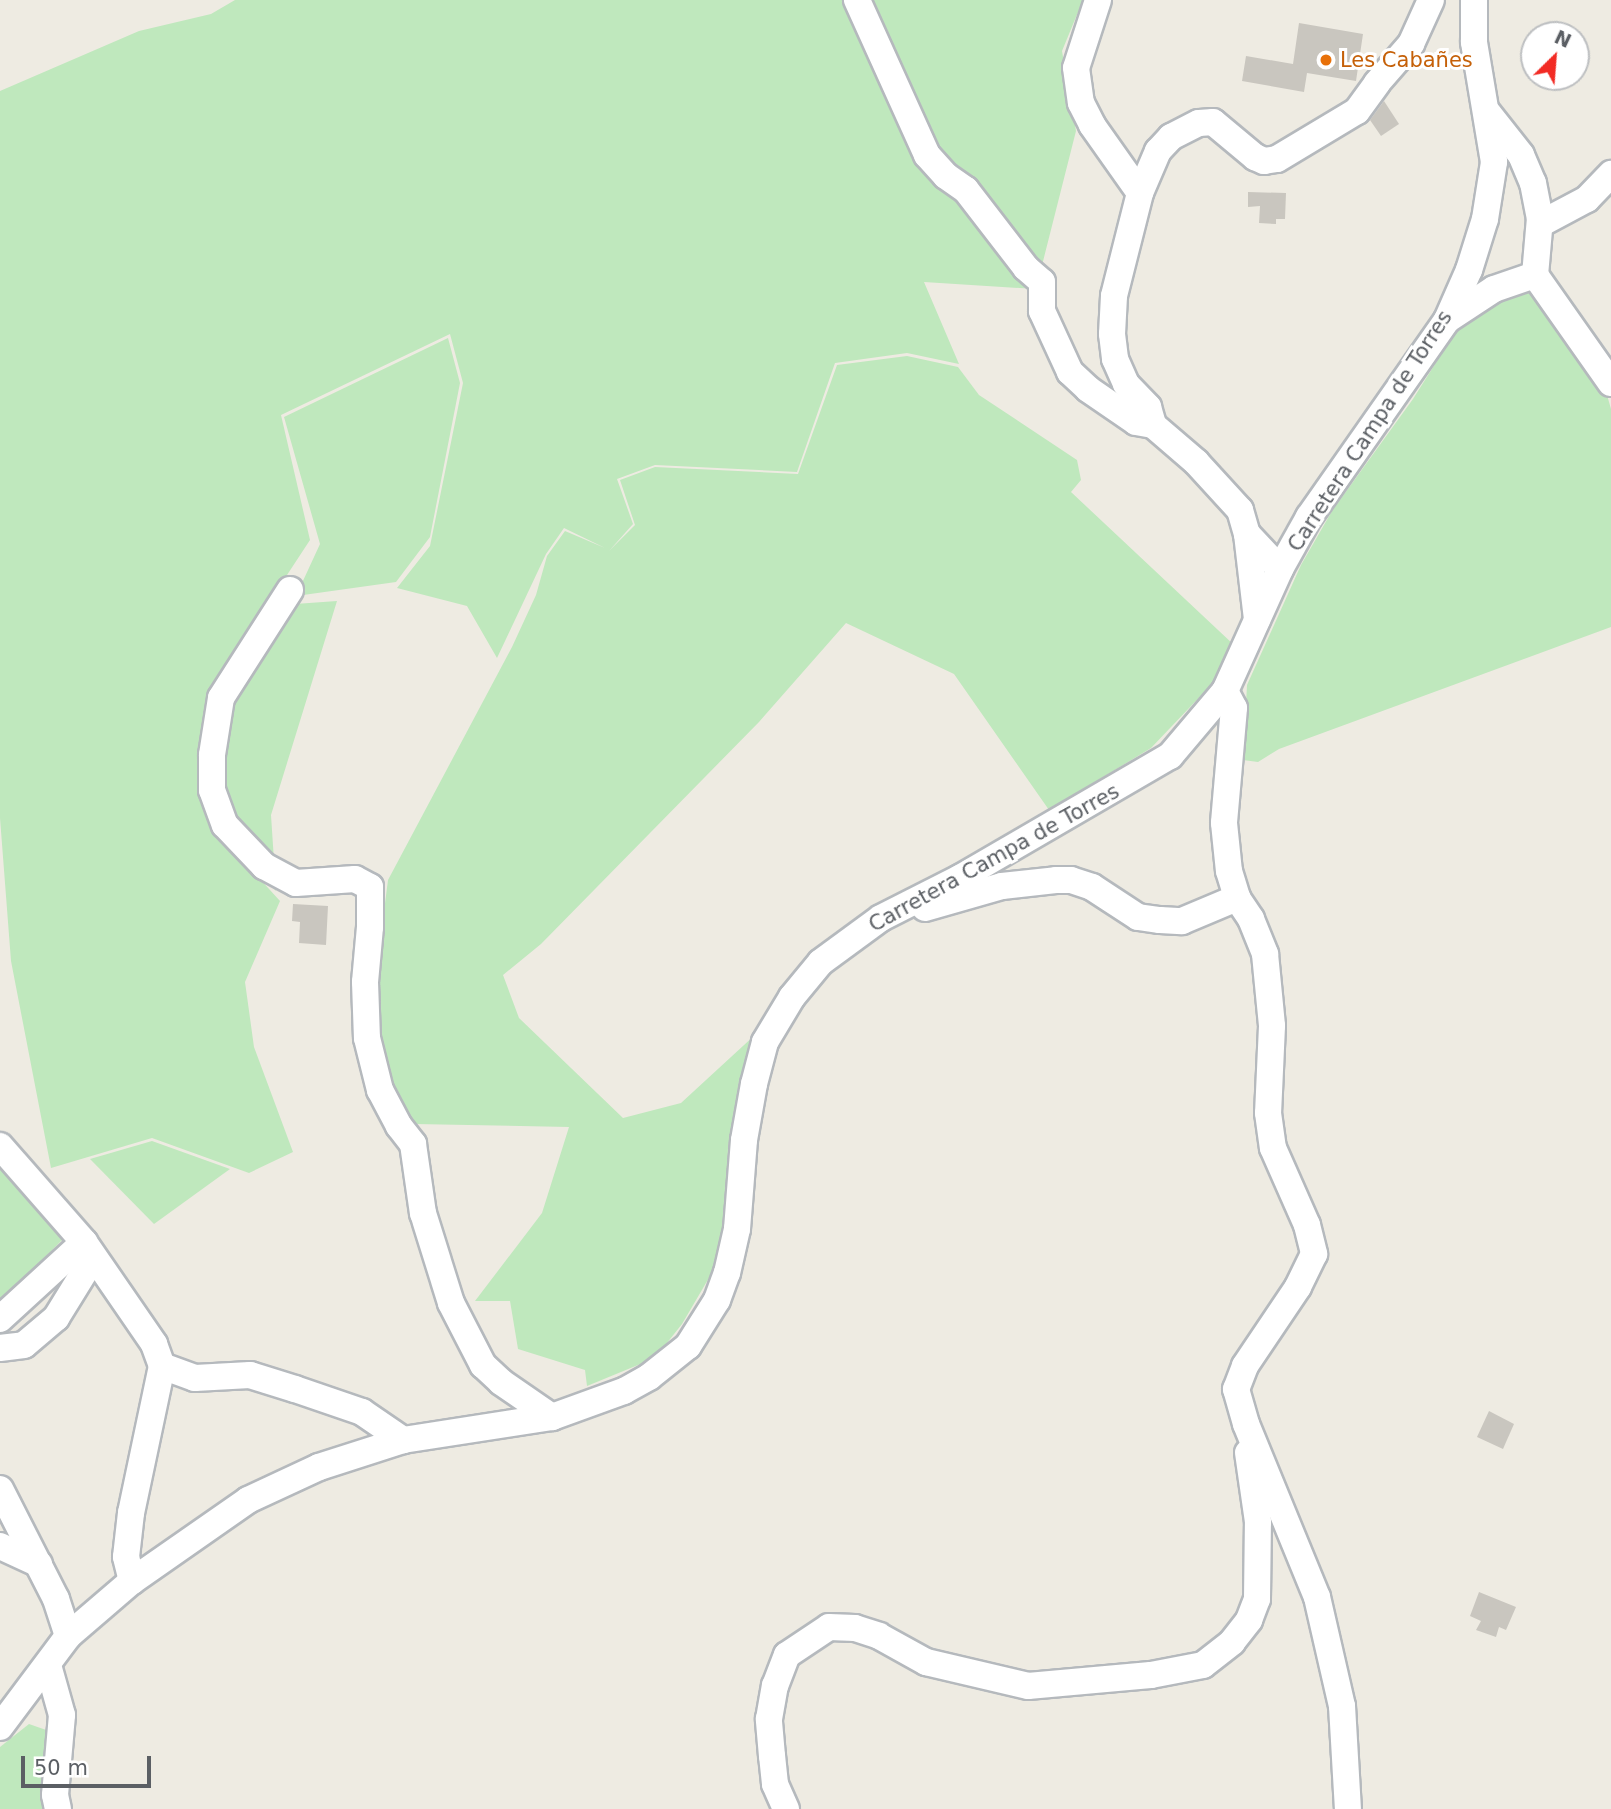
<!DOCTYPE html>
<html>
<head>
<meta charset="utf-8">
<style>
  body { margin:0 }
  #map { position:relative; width:1611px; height:1809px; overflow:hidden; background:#eeebe2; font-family:"DejaVu Sans",sans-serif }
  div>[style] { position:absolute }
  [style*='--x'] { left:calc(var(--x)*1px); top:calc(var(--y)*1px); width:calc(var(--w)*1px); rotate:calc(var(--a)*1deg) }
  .green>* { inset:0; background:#bfe8bd }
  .building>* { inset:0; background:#c9c6bf }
  .roads { filter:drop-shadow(2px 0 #b5b9bd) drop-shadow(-2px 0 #b5b9bd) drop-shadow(0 2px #b5b9bd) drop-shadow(0 -2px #b5b9bd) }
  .minor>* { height:26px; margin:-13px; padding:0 13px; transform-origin:13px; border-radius:13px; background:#fff }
  .dots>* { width:19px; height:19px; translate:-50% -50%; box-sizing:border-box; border:4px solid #fff; border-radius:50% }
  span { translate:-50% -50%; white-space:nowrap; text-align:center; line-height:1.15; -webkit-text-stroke:6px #fff; paint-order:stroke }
  .food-label { font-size:21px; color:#c56008 }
  .left { translate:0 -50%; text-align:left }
  .street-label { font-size:21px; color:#5b5f64 }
  .north { position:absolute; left:1520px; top:21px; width:70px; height:70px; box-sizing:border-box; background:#fff; border:2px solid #bdbfc1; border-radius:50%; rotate:25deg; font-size:19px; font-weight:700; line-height:28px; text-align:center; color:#5b5f64 }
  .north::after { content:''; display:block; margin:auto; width:24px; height:32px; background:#f22b24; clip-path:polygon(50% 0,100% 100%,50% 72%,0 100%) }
  .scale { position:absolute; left:21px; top:1756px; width:130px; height:32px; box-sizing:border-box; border:4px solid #5b5f64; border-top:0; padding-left:9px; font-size:21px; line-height:24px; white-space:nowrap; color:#5b5f64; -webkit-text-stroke:5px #fff; paint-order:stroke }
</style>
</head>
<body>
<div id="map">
  <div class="green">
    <div style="clip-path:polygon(235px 0,1083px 0,1062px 51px,1076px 131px,1036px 289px,924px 282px,959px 364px,907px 353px,835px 363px,797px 472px,655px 465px,617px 479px,633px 524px,609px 551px,635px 525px,620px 480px,655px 467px,798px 474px,837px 365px,907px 356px,958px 367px,979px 395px,1077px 460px,1081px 480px,1071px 492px,1234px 645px,1212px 684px,1151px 748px,1049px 810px,954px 674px,846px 623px,759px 722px,541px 944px,503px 975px,519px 1018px,623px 1118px,681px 1103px,756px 1034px,739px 1082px,728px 1148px,726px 1223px,713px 1271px,682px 1324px,655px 1358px,587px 1386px,585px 1370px,518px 1349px,510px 1301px,475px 1301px,542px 1213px,569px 1127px,414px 1124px,383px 1081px,371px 1012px,388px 880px,512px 647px,536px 595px,547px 556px,565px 531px,605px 548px,564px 528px,546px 554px,497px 658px,467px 606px,397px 588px,430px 546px,463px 383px,450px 334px,281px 415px,310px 540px,216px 683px,215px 830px,280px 901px,245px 982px,254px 1047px,293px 1152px,249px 1173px,152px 1138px,51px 1168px,11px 961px,0 818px,0 91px,139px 31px,211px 14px)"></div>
    <div style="clip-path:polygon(1514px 287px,1535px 291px,1607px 395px,1611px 409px,1611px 627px,1279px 749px,1258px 762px,1243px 760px,1247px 685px,1301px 565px,1332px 511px,1413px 399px,1466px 315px)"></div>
    <div style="clip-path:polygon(448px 338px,460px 383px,430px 537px,396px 582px,296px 596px,320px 544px,284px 417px)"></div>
    <div style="clip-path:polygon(337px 601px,271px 815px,276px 891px,217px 829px,218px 683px,295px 604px)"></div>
    <div style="clip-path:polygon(152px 1141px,230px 1169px,154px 1224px,90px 1159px)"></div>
    <div style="clip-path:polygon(0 1157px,68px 1234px,0 1303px)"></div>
    <div style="clip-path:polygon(29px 1724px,49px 1731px,46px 1809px,0 1809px,0 1747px)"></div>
  </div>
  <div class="building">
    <div style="clip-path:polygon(1299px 23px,1363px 34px,1356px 81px,1307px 73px,1304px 92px,1242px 81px,1246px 56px,1293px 64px)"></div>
    <div style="clip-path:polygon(1384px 101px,1399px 124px,1381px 136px,1370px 120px)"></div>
    <div style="clip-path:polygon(1248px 192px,1286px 193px,1285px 219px,1276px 219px,1276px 224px,1259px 223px,1260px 206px,1248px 207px)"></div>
    <div style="clip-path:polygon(293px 904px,328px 906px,326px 945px,299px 943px,300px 922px,292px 921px)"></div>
    <div style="clip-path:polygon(1489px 1411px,1514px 1424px,1503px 1449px,1477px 1437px)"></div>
    <div style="clip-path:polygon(1479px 1592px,1516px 1607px,1506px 1630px,1499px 1627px,1496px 1637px,1476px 1630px,1481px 1621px,1470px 1616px)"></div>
  </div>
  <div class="roads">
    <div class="minor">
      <div style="--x:857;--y:0;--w:170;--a:65.7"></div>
      <div style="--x:927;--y:155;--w:28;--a:48"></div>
      <div style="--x:946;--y:176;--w:24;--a:35"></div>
      <div style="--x:966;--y:190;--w:98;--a:52.4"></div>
      <div style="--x:1026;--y:268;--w:21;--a:41"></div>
      <div style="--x:1042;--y:282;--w:29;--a:90"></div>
      <div style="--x:1042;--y:311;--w:67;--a:65.3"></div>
      <div style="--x:1070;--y:372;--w:25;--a:43"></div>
      <div style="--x:1088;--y:389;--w:58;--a:34.5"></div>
      <div style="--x:1136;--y:422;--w:17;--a:10"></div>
      <div style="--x:1098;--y:0;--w:71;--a:107.9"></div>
      <div style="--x:1076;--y:68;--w:35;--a:82"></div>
      <div style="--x:1081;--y:103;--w:25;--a:63"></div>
      <div style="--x:1092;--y:125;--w:83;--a:54.8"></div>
      <div style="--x:1140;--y:193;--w:106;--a:104.2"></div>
      <div style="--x:1114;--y:296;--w:38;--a:93"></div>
      <div style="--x:1112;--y:334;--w:25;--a:83"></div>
      <div style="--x:1115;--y:359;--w:27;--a:66"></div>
      <div style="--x:1126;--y:384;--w:32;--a:46"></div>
      <div style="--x:1148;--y:407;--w:19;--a:74"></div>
      <div style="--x:1488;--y:113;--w:53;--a:51.8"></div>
      <div style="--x:1521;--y:155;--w:30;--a:67"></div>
      <div style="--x:1533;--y:183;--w:36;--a:79"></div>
      <div style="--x:1540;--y:218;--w:57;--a:95"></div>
      <div style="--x:1140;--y:193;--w:46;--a:-66.8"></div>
      <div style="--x:1158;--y:151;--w:19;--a:-47"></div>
      <div style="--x:1171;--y:137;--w:31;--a:-27"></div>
      <div style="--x:1199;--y:123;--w:14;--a:-4"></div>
      <div style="--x:1213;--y:122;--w:55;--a:39.8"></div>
      <div style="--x:1255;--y:157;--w:10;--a:24"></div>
      <div style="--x:1264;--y:161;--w:13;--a:-9"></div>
      <div style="--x:1277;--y:159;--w:93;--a:-31"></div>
      <div style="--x:1357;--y:111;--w:34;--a:-54"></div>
      <div style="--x:1377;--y:83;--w:52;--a:-48.9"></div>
      <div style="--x:1411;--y:44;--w:48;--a:-65.6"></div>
      <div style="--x:1540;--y:224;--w:53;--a:-28"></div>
      <div style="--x:1587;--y:199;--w:35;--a:-46"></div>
      <div style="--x:1447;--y:320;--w:56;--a:-33.4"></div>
      <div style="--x:1494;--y:289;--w:43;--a:-18.9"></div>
      <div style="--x:1535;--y:275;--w:132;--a:54.9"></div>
      <div style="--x:1153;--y:425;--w:57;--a:40.7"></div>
      <div style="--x:1196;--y:462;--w:65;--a:47.5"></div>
      <div style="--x:1240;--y:510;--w:25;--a:74"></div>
      <div style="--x:1247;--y:534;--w:48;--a:46.7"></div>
      <div style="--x:1247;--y:534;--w:86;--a:83.3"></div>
      <div style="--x:290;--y:590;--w:128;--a:122.6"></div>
      <div style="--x:221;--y:698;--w:58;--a:99"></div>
      <div style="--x:212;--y:755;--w:35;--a:90"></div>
      <div style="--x:212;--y:790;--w:37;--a:70"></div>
      <div style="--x:225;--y:825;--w:57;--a:46.4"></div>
      <div style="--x:264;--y:866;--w:36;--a:28"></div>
      <div style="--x:296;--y:883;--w:59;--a:-3.9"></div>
      <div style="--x:355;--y:879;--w:17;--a:28"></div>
      <div style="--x:370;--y:887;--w:40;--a:90"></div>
      <div style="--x:370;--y:927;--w:55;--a:95.2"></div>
      <div style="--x:365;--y:982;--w:56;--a:88"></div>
      <div style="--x:367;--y:1038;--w:54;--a:76"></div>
      <div style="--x:380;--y:1090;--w:41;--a:62.2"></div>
      <div style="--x:399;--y:1126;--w:23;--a:52"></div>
      <div style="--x:413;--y:1144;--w:70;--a:81.8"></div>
      <div style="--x:423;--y:1213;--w:94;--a:72.7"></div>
      <div style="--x:451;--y:1303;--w:70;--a:62.7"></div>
      <div style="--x:483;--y:1365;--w:25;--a:43"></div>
      <div style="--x:501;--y:1382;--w:62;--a:34.5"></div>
      <div style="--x:1225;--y:691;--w:19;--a:62"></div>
      <div style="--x:1234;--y:708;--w:115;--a:95"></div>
      <div style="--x:1224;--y:823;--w:48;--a:84.1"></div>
      <div style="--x:1229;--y:871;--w:28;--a:73"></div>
      <div style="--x:1237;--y:898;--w:25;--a:56"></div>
      <div style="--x:1251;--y:919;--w:38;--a:68"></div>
      <div style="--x:1265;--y:954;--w:72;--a:84.4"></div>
      <div style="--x:1272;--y:1026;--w:87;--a:92.6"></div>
      <div style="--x:1268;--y:1113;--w:35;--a:82"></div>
      <div style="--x:1273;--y:1148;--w:84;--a:66.2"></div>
      <div style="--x:1307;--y:1225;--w:30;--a:76"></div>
      <div style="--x:1314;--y:1254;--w:37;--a:116"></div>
      <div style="--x:1298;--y:1287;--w:95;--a:123.9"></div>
      <div style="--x:1245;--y:1366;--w:25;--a:111"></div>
      <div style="--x:1236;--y:1389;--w:36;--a:74"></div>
      <div style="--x:1246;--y:1424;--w:187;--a:67.7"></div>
      <div style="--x:1317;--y:1597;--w:112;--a:77.1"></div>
      <div style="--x:1342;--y:1706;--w:103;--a:86.7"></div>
      <div style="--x:925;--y:908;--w:80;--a:-15.9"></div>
      <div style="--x:1002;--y:886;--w:54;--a:-6.3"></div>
      <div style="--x:1056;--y:880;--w:15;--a:0"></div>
      <div style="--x:1071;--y:880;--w:22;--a:18"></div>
      <div style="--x:1092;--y:887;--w:55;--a:33.1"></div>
      <div style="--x:1138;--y:917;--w:22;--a:8"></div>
      <div style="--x:1160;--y:920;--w:22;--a:3"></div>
      <div style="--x:1182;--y:921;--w:60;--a:-22.7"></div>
      <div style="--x:0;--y:1146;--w:128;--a:48.8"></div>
      <div style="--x:84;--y:1242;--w:124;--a:55.5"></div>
      <div style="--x:154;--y:1344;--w:23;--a:70"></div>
      <div style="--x:162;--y:1366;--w:150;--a:101.9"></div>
      <div style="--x:131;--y:1513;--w:44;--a:96.5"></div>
      <div style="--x:126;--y:1557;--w:25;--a:76"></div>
      <div style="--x:0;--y:1319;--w:114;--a:-42.5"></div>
      <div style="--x:0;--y:1348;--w:24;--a:-7"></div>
      <div style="--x:24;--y:1345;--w:42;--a:-40.2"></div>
      <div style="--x:56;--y:1318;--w:70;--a:-58.3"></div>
      <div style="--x:162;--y:1366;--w:35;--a:20"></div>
      <div style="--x:195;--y:1378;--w:55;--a:-3.1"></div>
      <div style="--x:250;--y:1375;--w:47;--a:17.3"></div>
      <div style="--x:295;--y:1389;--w:71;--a:18.9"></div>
      <div style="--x:362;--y:1412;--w:50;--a:34.3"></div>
      <div style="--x:0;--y:1489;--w:123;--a:63"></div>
      <div style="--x:56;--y:1599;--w:39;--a:72"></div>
      <div style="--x:0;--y:1546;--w:43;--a:24.8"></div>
      <div style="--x:48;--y:1665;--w:52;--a:74.4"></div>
      <div style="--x:62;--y:1715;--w:80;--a:95"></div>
      <div style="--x:55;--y:1795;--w:14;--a:78"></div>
      <div style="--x:0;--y:1727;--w:114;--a:-53.2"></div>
      <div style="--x:68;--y:1636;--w:84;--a:-40.7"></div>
      <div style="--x:132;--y:1581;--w:141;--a:-34.9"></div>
      <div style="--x:248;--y:1500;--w:78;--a:-24.9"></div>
      <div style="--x:319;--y:1467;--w:88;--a:-17.8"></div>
      <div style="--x:403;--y:1440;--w:151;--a:-8.8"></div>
      <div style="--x:552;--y:1417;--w:77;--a:-19.9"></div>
      <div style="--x:624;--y:1391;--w:29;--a:-29"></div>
      <div style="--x:649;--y:1377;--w:50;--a:-38.5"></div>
      <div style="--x:688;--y:1346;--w:54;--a:-57.8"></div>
      <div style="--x:717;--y:1300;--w:29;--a:-70"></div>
      <div style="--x:727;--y:1273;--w:45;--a:-77.2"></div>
      <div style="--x:737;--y:1229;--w:89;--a:-85.5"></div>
      <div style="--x:744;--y:1140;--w:57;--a:-79.9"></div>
      <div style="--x:754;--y:1084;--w:43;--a:-75.3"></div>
      <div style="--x:765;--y:1042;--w:52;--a:-59"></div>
      <div style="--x:792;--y:997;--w:45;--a:-50.4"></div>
      <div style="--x:821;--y:962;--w:74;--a:-36.3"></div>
      <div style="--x:881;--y:918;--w:89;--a:-26.9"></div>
      <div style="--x:960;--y:878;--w:243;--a:-30.2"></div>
      <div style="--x:1170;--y:756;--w:85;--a:-49.8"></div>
      <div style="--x:1225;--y:691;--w:134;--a:-65.7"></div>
      <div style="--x:1280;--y:569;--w:60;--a:-60.9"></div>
      <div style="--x:1309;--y:517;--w:241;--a:-55"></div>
      <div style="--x:1447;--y:320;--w:55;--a:-66.3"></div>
      <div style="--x:1469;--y:270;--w:53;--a:-72.6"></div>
      <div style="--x:1485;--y:219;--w:58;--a:-81"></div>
      <div style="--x:1494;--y:162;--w:122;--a:-99.5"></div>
      <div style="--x:1474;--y:42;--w:42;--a:-90"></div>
      <div style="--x:786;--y:1809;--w:27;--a:-114"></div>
      <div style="--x:775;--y:1784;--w:28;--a:-96"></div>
      <div style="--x:772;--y:1756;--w:37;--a:-95"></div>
      <div style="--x:769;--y:1719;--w:34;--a:-80"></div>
      <div style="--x:775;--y:1686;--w:33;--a:-69"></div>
      <div style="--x:787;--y:1655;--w:50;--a:-33.7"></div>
      <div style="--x:829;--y:1627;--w:26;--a:2"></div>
      <div style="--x:855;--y:1628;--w:25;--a:18"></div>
      <div style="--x:879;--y:1636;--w:54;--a:29"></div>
      <div style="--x:926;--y:1662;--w:105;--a:13.2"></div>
      <div style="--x:1028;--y:1686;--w:123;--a:-5.1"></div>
      <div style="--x:1151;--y:1675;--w:53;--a:-10.9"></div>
      <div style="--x:1203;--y:1665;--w:37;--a:-38"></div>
      <div style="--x:1232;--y:1642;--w:28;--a:-52"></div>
      <div style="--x:1249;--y:1620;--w:22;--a:-69"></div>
      <div style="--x:1257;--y:1599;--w:77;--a:-89.3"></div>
      <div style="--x:1258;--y:1522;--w:70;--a:-98.2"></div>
    </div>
  </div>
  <div class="dots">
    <div style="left:1326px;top:60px;background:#e8710a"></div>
  </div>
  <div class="food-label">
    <span class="left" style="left:1340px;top:60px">Les Cabañes</span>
  </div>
  <div class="street-label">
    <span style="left:1370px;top:431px;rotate:-57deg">Carretera Campa de Torres</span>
    <span style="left:994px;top:858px;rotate:-29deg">Carretera Campa de Torres</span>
  </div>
  <div class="north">N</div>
  <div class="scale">50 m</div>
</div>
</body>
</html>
